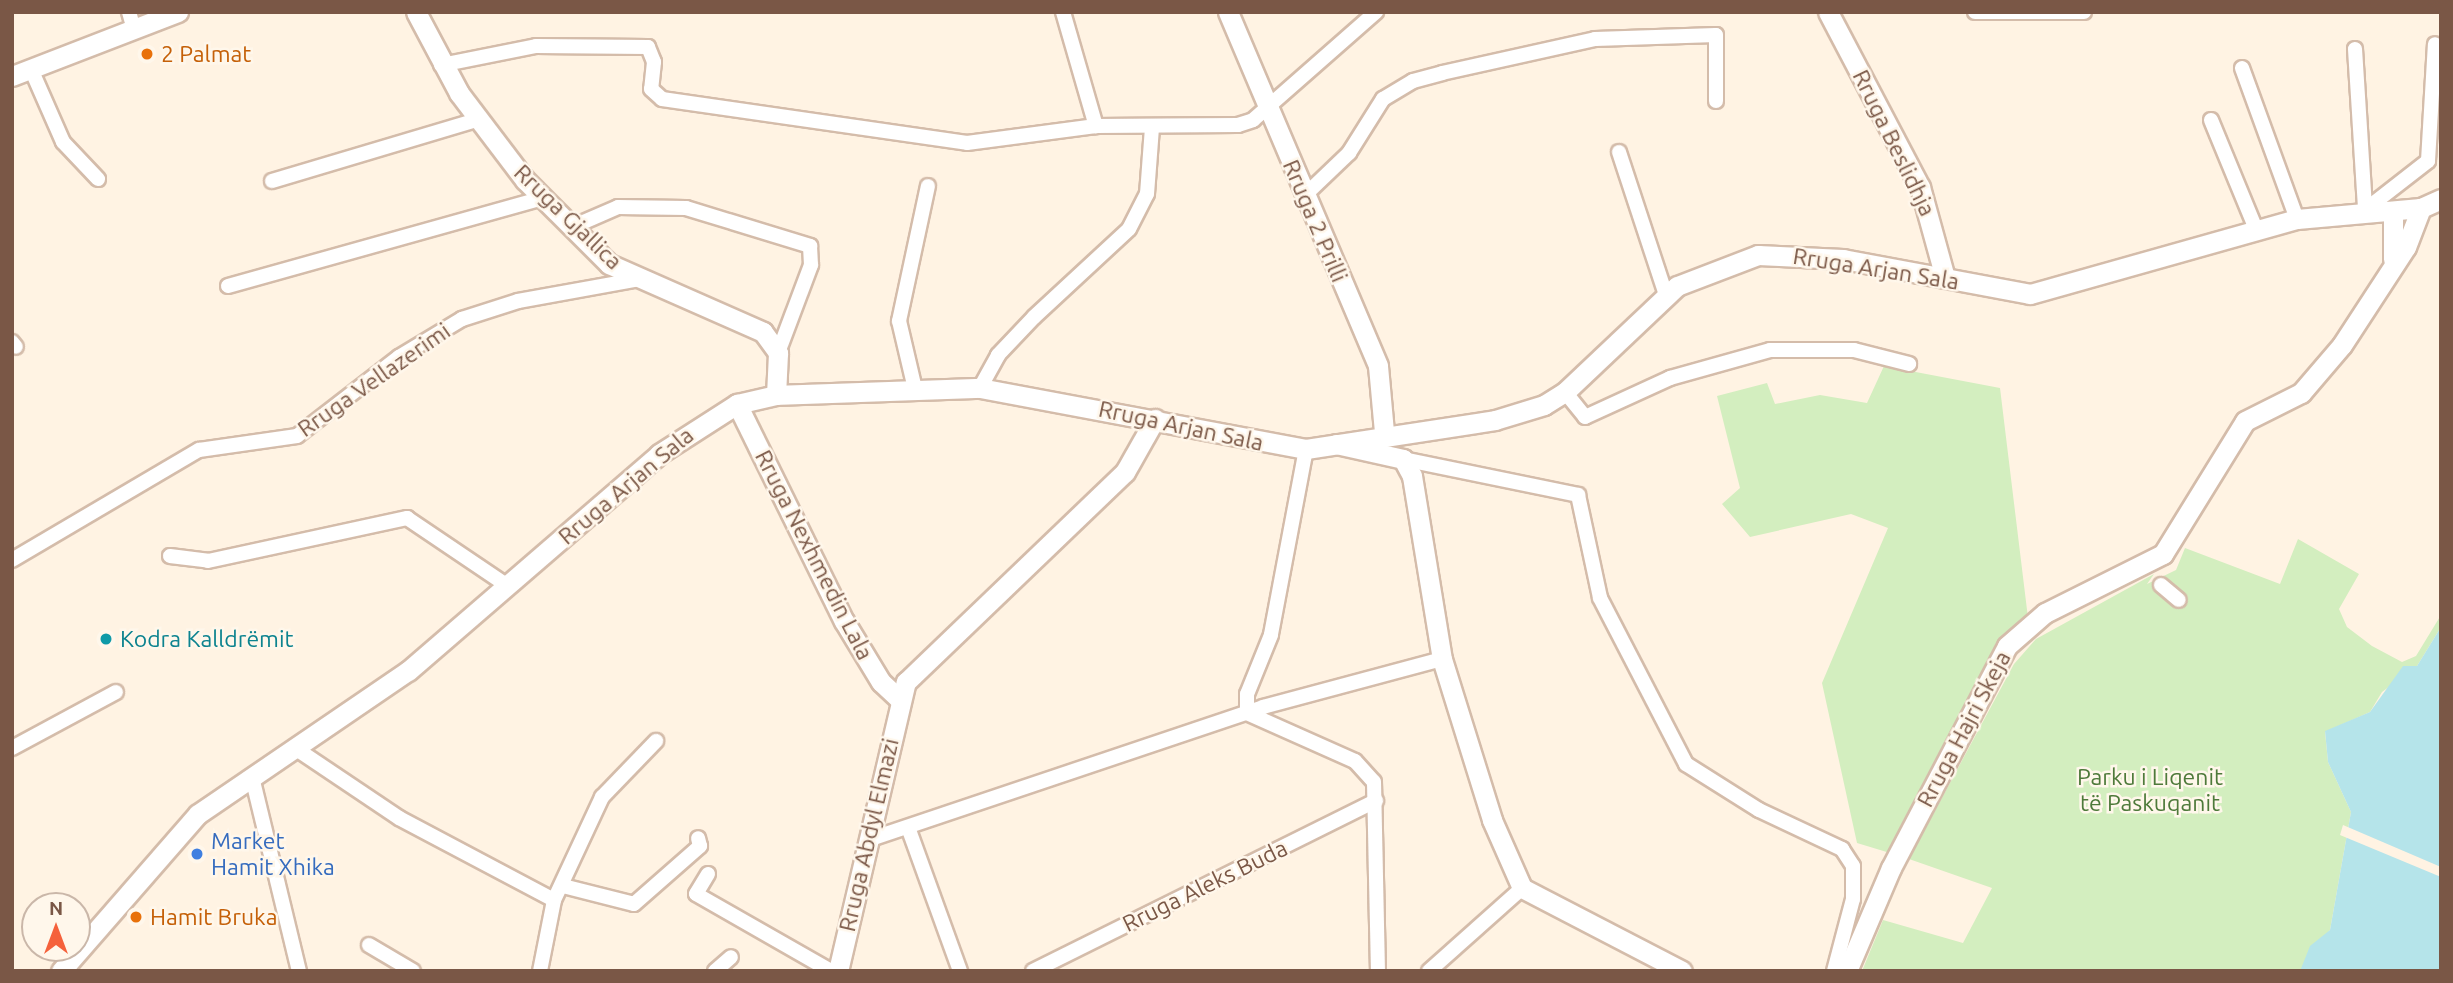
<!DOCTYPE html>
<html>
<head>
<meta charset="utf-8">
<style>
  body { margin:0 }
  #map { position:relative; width:2453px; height:983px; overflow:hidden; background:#fff3e3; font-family:Ubuntu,sans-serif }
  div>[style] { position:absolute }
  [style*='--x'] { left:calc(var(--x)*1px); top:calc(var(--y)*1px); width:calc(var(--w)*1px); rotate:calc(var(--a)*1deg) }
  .green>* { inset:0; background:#d3eebf }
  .water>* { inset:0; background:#b5e4ea }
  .pier>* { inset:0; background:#fff3e3 }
  .roads { filter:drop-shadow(2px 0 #d4bcaa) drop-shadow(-2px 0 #d4bcaa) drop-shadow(0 2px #d4bcaa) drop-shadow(0 -2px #d4bcaa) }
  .street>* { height:14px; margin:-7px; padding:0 7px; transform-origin:7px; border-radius:7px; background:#fff }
  .secondary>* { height:19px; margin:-9.5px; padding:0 9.5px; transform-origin:9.5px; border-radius:9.5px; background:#fff }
  .dots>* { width:19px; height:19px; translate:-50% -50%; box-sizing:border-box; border:4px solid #fff7eb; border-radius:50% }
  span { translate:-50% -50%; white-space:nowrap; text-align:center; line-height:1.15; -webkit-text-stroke:5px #fff7eb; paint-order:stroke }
  .food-label { font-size:23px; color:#c56008 }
  .left { translate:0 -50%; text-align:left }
  .street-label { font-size:23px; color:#7a5746 }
  .culture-label { font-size:23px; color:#0d838f }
  .park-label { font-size:23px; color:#4e7a3a }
  .shop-label { font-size:23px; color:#366cbe }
  .frame { position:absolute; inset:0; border:14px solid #7a5746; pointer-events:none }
  .north { position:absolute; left:21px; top:892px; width:70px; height:70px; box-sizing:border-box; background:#fff7eb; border:2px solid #cab7a9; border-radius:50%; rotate:0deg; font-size:19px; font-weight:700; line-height:28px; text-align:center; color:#7a5746 }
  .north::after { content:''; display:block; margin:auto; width:24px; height:32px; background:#f5613b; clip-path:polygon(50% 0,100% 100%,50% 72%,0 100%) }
</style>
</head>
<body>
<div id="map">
  <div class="green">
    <div style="clip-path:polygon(1884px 366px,2000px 388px,2028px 618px,1890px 853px,1857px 843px,1822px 683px,1888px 528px,1851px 514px,1750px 537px,1722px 504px,1740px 488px,1717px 396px,1767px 383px,1775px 404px,1820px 395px,1867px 403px)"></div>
    <div style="clip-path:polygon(2298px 539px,2359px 574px,2339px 609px,2347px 627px,2372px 646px,2402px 662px,2416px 656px,2441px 615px,2441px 627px,2417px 666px,2382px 692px,2370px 712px,2325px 732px,2328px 762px,2351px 812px,2330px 930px,2300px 971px,1862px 971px,1883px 920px,1963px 943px,1992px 888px,1909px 859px,2014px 664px,2036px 639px,2154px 574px,2147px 584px,2176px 570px,2185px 548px,2280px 584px)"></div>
  </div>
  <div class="water">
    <div style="clip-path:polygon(2441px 627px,2441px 971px,2300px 971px,2310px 946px,2330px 930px,2351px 812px,2328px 762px,2325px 731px,2370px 712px,2403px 666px,2417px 666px)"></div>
  </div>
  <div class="pier">
    <div style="clip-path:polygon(2343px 825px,2441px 867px,2441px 877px,2340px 835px)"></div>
  </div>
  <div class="roads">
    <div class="street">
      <div style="--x:129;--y:12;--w:18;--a:74"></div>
      <div style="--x:1063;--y:12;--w:119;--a:73.9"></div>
      <div style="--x:1975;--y:12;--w:109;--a:0"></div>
      <div style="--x:2355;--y:49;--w:161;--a:86.4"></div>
      <div style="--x:441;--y:65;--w:97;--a:-11.3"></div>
      <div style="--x:536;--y:46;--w:112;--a:0.5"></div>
      <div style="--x:648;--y:47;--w:16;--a:68"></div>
      <div style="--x:654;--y:62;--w:27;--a:96"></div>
      <div style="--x:651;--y:89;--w:15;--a:42"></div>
      <div style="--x:662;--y:99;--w:308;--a:8.2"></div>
      <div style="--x:967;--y:143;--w:130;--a:-7.5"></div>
      <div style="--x:1096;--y:126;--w:142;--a:-0.4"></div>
      <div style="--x:1238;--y:125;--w:16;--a:-18"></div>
      <div style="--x:1253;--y:120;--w:164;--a:-41.3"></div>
      <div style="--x:2242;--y:68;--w:161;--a:70"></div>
      <div style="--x:31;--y:69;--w:80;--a:66.3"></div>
      <div style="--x:63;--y:142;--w:51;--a:46.6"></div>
      <div style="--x:2211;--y:120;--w:118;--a:67.6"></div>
      <div style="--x:1619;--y:152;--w:151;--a:71.8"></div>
      <div style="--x:272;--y:181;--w:213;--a:-16.6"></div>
      <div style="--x:1303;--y:197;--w:64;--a:-43.7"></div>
      <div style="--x:1349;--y:153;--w:64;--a:-57.8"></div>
      <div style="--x:1383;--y:99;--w:35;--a:-31"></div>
      <div style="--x:1413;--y:81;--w:30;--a:-15"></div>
      <div style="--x:1442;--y:73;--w:157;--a:-12.5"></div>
      <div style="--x:1595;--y:39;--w:121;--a:-1.9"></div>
      <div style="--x:1716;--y:35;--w:66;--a:90"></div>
      <div style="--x:2365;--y:210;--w:80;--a:-37.9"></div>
      <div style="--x:2428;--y:161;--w:117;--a:-86.6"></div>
      <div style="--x:572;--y:227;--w:50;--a:-23.5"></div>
      <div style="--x:618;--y:207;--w:68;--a:0.8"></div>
      <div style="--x:686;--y:208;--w:130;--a:17"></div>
      <div style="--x:810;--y:246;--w:19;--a:87"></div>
      <div style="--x:811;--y:265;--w:94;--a:110.6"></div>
      <div style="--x:228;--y:286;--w:327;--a:-15.6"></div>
      <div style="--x:12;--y:342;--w:6;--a:51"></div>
      <div style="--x:980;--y:388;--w:38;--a:-61"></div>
      <div style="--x:998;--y:355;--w:52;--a:-46.5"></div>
      <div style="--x:1034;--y:317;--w:129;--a:-42.8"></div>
      <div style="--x:1129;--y:229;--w:39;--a:-63"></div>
      <div style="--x:1147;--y:194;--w:66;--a:-85.7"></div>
      <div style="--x:915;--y:389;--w:70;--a:-103.2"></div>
      <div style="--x:899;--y:321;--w:138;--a:-77.9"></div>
      <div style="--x:1565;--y:392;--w:32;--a:51"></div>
      <div style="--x:1585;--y:417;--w:94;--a:-24.6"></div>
      <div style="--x:1670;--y:378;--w:104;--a:-15.6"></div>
      <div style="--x:1770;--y:350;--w:84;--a:0"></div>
      <div style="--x:1854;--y:350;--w:57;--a:14.3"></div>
      <div style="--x:1306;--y:449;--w:189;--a:100.7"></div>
      <div style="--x:1271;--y:635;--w:64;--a:112.1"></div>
      <div style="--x:1247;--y:694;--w:19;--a:90"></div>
      <div style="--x:1247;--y:713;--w:118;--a:24"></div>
      <div style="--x:1355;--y:761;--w:28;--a:48"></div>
      <div style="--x:1374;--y:782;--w:189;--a:88.8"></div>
      <div style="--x:1403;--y:459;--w:179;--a:11.6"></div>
      <div style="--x:1578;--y:495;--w:105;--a:77.9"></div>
      <div style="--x:1600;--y:598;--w:187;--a:62.6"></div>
      <div style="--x:1686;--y:764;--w:86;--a:32.2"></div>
      <div style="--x:1759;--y:810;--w:92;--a:25.2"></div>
      <div style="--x:1842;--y:849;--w:20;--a:57"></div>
      <div style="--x:1853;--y:866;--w:33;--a:90"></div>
      <div style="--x:1853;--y:899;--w:74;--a:104.8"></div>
      <div style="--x:170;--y:556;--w:38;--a:7"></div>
      <div style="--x:208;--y:561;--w:204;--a:-12.2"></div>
      <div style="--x:407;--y:518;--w:122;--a:34"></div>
      <div style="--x:12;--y:560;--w:217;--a:-30.5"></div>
      <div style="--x:199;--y:450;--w:99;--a:-8.1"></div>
      <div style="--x:297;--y:436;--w:129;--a:-37.8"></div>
      <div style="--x:399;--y:357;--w:74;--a:-31.1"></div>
      <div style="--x:462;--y:319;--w:59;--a:-17.8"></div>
      <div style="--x:518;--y:301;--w:119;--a:-10.2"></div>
      <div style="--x:2161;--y:585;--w:23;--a:40"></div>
      <div style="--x:12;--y:748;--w:118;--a:-28.3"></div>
      <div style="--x:295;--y:748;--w:125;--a:33.9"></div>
      <div style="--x:399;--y:818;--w:175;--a:27.9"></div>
      <div style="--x:252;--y:777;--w:200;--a:76.4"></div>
      <div style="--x:909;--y:830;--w:150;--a:70.1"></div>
      <div style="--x:868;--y:840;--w:417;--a:-18.6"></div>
      <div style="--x:1263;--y:707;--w:185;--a:-15"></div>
      <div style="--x:708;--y:874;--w:23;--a:121"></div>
      <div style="--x:696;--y:894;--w:155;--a:29.7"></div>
      <div style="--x:563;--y:886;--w:73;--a:14.2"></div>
      <div style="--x:634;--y:904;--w:88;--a:-41.3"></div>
      <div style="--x:700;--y:846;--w:8;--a:-104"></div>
      <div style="--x:369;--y:945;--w:51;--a:30.6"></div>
      <div style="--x:540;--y:971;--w:72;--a:-78.8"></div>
      <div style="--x:554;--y:900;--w:114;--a:-65"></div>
      <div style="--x:602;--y:797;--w:78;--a:-46"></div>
      <div style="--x:715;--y:971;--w:21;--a:-41"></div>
      <div style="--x:1033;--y:971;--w:383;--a:-26.4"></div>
      <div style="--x:1429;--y:971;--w:125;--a:-41.7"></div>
    </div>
    <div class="secondary">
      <div style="--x:416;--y:12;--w:92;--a:62"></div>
      <div style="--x:459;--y:93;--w:109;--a:52.8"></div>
      <div style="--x:525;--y:180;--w:119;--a:45"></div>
      <div style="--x:609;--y:264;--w:168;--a:23.8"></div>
      <div style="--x:763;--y:332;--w:26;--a:54"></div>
      <div style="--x:778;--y:353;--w:42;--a:92.7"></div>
      <div style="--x:1228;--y:12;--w:384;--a:67"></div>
      <div style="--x:1378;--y:366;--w:66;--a:84.8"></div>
      <div style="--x:1828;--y:12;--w:198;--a:62.3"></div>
      <div style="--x:1920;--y:187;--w:94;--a:74.6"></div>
      <div style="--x:12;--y:76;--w:178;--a:-21.1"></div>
      <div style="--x:2393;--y:259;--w:48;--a:-90"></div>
      <div style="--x:737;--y:404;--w:242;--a:63.8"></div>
      <div style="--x:844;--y:621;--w:71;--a:58.8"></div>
      <div style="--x:881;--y:682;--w:26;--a:43"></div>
      <div style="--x:1336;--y:444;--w:69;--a:12.6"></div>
      <div style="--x:1403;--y:459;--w:19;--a:62"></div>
      <div style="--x:1412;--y:476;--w:185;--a:80.7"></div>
      <div style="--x:1442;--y:659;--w:169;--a:72.7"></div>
      <div style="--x:1492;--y:820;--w:74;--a:66.2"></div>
      <div style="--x:1522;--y:888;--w:180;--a:27.4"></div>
      <div style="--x:61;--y:971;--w:208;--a:-48.9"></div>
      <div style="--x:198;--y:814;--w:254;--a:-34.3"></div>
      <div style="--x:408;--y:671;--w:332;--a:-40.8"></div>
      <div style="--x:659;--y:454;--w:93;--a:-32.7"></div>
      <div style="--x:737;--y:404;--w:40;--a:-13"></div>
      <div style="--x:776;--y:395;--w:204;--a:-2"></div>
      <div style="--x:980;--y:388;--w:332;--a:10.6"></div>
      <div style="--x:1306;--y:449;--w:191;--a:-8.7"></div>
      <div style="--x:1495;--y:420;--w:51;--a:-17"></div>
      <div style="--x:1544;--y:405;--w:25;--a:-32"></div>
      <div style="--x:1565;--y:392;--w:154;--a:-43.4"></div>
      <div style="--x:1677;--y:286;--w:87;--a:-20.9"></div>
      <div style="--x:1758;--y:255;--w:85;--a:2.7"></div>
      <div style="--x:1843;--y:259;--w:190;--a:10.6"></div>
      <div style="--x:2030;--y:294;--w:277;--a:-15.7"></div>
      <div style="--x:2297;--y:219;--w:124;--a:-5.1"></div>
      <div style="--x:2421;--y:208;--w:22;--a:-24"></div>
      <div style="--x:838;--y:971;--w:297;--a:-76.8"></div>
      <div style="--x:906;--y:682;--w:303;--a:-43.8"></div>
      <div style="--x:1125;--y:472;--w:61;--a:-60.5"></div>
      <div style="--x:1847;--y:971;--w:112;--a:-66.9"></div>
      <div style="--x:1891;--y:868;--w:250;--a:-62.4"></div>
      <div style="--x:2007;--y:646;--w:50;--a:-41"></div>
      <div style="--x:2045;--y:613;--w:132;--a:-26.6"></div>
      <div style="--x:2163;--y:554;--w:156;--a:-58.3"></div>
      <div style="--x:2245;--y:421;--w:63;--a:-26.6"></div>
      <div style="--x:2301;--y:393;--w:63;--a:-49.5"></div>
      <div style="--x:2342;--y:345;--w:117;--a:-56.9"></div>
      <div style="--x:2406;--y:247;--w:42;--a:-69"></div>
    </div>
  </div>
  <div class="dots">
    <div style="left:147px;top:54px;background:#e8710a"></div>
    <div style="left:106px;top:639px;background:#0f9aa8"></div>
    <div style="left:197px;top:854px;background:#3f7fe0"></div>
    <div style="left:136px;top:917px;background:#e8710a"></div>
  </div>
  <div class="food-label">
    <span class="left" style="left:161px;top:54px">2 Palmat</span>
    <span class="left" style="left:150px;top:917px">Hamit Bruka</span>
  </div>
  <div class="street-label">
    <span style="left:1894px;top:143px;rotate:64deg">Rruga Beslidhja</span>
    <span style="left:568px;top:217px;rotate:44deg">Rruga Gjallica</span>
    <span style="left:1315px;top:221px;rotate:67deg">Rruga 2 Prilli</span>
    <span style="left:1876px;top:269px;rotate:9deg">Rruga Arjan Sala</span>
    <span style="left:374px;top:380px;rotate:-35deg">Rruga Vellazerimi</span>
    <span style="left:1181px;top:426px;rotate:12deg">Rruga Arjan Sala</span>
    <span style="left:626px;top:486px;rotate:-40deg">Rruga Arjan Sala</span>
    <span style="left:814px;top:555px;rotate:63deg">Rruga Nexhmedin Lala</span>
    <span style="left:1964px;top:729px;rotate:-62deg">Rruga Hajri Skeja</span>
    <span style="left:869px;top:835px;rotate:-77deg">Rruga Abdyl Elmazi</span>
    <span style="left:1205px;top:886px;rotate:-26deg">Rruga Aleks Buda</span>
  </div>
  <div class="culture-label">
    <span class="left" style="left:120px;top:639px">Kodra Kalldrëmit</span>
  </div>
  <div class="park-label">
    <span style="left:2150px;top:790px">Parku i Liqenit<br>të Paskuqanit</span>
  </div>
  <div class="shop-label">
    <span class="left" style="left:211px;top:854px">Market<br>Hamit Xhika</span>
  </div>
  <div class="frame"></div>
  <div class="north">N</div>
</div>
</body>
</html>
